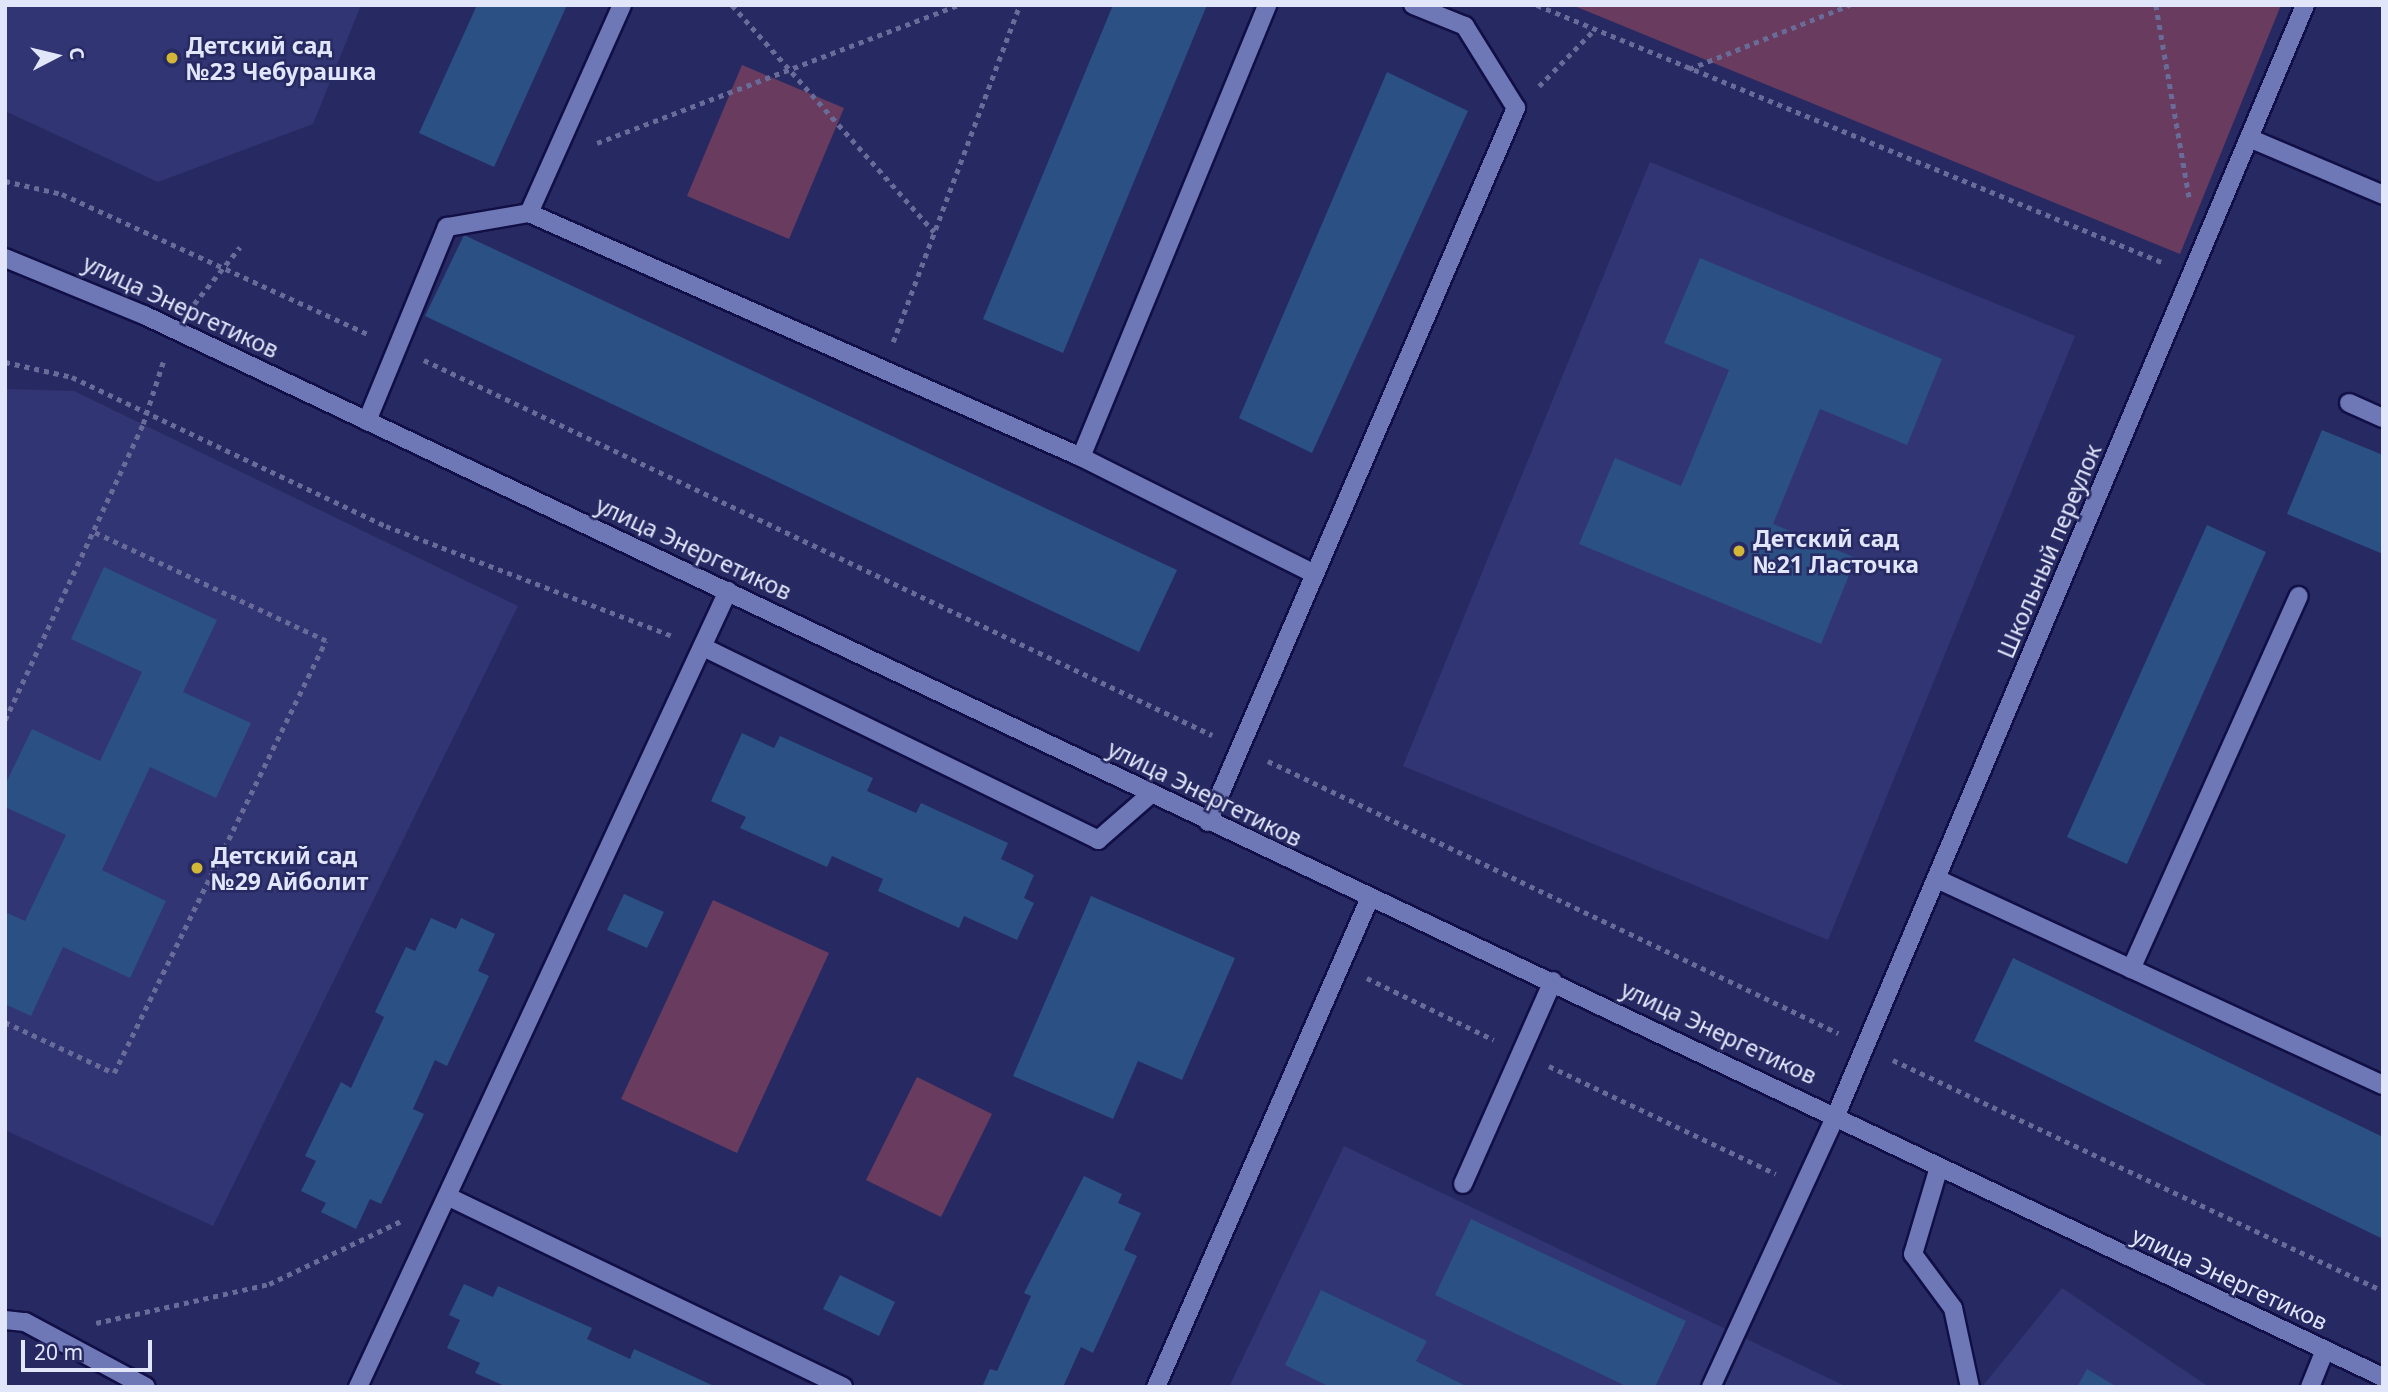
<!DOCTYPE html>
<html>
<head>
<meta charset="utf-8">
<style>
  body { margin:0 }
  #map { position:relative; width:2388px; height:1392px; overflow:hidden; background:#272a62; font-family:"Noto Sans",sans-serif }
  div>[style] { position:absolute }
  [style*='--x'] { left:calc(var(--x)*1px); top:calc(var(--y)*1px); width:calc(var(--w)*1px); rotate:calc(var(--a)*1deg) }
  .built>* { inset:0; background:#323573 }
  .green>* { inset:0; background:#693b5e }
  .building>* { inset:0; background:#2a5084 }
  .path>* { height:4.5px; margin-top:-2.25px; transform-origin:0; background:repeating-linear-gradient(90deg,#696c98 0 5px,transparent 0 10px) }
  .roads { filter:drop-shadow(2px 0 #110f45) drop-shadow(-2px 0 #110f45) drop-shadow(0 2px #110f45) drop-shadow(0 -2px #110f45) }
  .lane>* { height:18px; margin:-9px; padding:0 9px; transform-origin:9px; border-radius:9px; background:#6f78b7 }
  .street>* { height:18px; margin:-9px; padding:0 9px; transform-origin:9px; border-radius:9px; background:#6f78b7 }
  .dots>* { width:19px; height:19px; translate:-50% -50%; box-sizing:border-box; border:4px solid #272a62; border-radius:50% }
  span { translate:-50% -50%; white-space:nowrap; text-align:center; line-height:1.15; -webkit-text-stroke:5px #272a62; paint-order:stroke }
  .poi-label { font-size:23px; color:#e2e6fb; font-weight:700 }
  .left { translate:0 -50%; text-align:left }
  .street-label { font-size:23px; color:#e2e6fb }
  .frame { position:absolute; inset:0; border:7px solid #e2e6fb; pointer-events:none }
  .north { position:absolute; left:21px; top:21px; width:70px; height:70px; -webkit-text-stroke:5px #272a62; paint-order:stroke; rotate:83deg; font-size:19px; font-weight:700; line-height:28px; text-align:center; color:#e2e6fb }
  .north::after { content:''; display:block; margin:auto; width:24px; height:32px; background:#e2e6fb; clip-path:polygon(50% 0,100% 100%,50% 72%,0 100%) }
  .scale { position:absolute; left:21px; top:1340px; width:131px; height:32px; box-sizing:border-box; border:4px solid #e2e6fb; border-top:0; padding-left:9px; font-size:21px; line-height:24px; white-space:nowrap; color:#e2e6fb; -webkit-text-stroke:5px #272a62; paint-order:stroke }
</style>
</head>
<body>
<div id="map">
  <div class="built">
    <div style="clip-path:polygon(5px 5px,361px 5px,313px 124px,158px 182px,5px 111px)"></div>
    <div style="clip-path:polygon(1650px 162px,2075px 336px,1828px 940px,1403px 766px)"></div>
    <div style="clip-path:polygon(5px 389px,74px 391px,518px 606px,213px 1226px,5px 1130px)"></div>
    <div style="clip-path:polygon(1344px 1146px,1847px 1387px,1229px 1387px)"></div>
    <div style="clip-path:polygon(2062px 1288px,2209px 1387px,1982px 1387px)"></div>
  </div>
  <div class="green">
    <div style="clip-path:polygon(1572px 5px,2281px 5px,2180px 254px)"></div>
    <div style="clip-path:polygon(742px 65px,844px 108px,789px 239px,687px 196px)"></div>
    <div style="clip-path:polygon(713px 900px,829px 953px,737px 1153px,621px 1099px)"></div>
    <div style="clip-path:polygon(917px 1077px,992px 1114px,941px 1217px,866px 1180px)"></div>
  </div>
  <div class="building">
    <div style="clip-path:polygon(477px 5px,567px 5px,494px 167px,419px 133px)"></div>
    <div style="clip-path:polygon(1113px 5px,1207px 5px,1063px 353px,983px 319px)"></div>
    <div style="clip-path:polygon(1387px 72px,1468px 111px,1312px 453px,1239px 418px)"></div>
    <div style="clip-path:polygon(464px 235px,1177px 570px,1139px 652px,425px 316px)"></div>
    <div style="clip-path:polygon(1700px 258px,1942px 359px,1907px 445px,1820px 409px,1773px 524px,1856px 558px,1821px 644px,1579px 544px,1615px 458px,1681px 486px,1729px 370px,1664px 343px)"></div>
    <div style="clip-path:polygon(2322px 430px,2383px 455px,2383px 554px,2287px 514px)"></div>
    <div style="clip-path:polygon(2207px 525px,2266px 552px,2127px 864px,2067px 837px)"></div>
    <div style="clip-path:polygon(104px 567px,217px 620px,183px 692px,251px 723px,216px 798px,150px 767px,102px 870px,166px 901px,130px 978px,63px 947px,31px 1016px,5px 1004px,5px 912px,25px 921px,66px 835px,5px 807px,5px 785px,32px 729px,100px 761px,142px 672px,71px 639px)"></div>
    <div style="clip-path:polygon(742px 733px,774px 748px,780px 736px,873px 778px,867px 791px,916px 813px,921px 803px,1008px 843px,1001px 859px,1034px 875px,1024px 898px,1034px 903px,1017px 940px,964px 916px,959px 928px,878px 891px,883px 879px,832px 856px,827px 867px,740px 828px,746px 817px,711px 801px)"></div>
    <div style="clip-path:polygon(624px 894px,664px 912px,647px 948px,607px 930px)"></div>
    <div style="clip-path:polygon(1091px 896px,1235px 958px,1182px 1080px,1138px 1061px,1113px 1119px,1013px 1076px)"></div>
    <div style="clip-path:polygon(431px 918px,456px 929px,461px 918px,495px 934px,478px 971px,489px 976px,447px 1066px,435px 1060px,413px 1109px,424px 1114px,381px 1204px,370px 1199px,356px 1229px,321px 1212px,326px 1203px,301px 1191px,316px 1161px,305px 1156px,341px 1082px,351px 1088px,384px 1017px,375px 1012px,406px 947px,415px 951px)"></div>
    <div style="clip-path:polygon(2013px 958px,2383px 1137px,2383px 1239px,1974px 1041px)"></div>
    <div style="clip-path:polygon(1084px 1176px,1122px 1194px,1118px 1203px,1141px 1213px,1124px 1250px,1137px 1256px,1093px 1353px,1081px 1347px,1063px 1387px,982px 1387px,990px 1369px,997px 1371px,1031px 1296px,1024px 1293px)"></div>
    <div style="clip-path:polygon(1471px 1219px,1686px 1321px,1655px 1387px,1628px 1387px,1435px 1295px)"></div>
    <div style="clip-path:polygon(840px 1275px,895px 1302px,879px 1336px,823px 1309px)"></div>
    <div style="clip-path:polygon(464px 1284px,493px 1297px,498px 1286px,592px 1328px,587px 1339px,630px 1359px,634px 1349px,716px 1387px,507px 1387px,475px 1373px,480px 1363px,447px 1348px,460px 1320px,449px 1315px)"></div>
    <div style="clip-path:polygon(1321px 1290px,1427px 1341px,1416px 1361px,1468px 1387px,1330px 1387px,1285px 1365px)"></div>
    <div style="clip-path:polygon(2087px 1369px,2117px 1387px,2077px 1387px)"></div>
  </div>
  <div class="path">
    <div style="--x:732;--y:5;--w:304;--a:48.3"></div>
    <div style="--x:1537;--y:5;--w:678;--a:22.37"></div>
    <div style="--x:2156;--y:5;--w:195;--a:80.2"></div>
    <div style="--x:1689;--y:69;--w:173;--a:-21.7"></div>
    <div style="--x:1539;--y:86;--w:78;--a:-45.5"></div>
    <div style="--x:597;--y:143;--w:386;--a:-20.9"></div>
    <div style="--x:5;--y:181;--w:58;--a:12.8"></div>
    <div style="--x:62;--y:194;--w:337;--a:24.6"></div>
    <div style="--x:194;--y:304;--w:73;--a:-51.1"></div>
    <div style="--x:893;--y:342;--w:360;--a:-69.4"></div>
    <div style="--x:424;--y:360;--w:873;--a:25.45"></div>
    <div style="--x:5;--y:362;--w:69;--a:12.6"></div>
    <div style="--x:72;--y:377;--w:348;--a:25.4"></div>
    <div style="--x:386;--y:526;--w:307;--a:21"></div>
    <div style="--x:5;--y:720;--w:327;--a:-65"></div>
    <div style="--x:143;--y:424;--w:68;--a:-72.1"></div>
    <div style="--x:1268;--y:761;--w:632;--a:25.51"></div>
    <div style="--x:1367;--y:978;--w:141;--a:26"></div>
    <div style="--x:5;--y:1022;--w:120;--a:25.1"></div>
    <div style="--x:114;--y:1073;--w:481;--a:-63.9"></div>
    <div style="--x:326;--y:641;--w:257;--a:-154.9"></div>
    <div style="--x:1893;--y:1060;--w:542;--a:25.24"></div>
    <div style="--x:1549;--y:1066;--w:251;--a:25.4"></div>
    <div style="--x:96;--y:1323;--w:177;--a:-12.7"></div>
    <div style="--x:269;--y:1284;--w:146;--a:-25.5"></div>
  </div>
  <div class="roads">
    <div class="lane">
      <div style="--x:622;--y:5;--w:228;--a:114.1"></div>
      <div style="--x:529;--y:213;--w:604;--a:23.85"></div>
      <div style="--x:1081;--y:457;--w:257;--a:26.6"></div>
      <div style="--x:2249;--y:138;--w:146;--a:23"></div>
      <div style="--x:2349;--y:403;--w:37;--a:24"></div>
      <div style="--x:367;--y:421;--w:210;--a:-67.6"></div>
      <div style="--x:447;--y:227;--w:83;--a:-9.7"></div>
      <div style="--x:1081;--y:457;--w:489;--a:-67.6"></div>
      <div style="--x:703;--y:647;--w:440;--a:26"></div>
      <div style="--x:1098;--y:840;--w:70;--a:-41"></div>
      <div style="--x:1208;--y:822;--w:778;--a:-66.67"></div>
      <div style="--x:1516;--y:108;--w:97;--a:-121.9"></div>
      <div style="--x:1465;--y:26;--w:56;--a:-158"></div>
      <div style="--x:1937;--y:879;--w:491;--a:24.8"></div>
      <div style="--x:2131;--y:969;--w:409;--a:-65.8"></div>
      <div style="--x:1939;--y:1167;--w:91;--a:106.6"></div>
      <div style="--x:1913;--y:1254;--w:67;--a:53.5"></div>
      <div style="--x:1953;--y:1308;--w:81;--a:77.9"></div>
      <div style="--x:1463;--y:1184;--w:222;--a:-66.1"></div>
      <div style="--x:451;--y:1198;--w:435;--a:25.7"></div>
      <div style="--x:5;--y:1320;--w:20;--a:6"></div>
      <div style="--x:25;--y:1322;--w:137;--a:28.2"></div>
      <div style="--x:358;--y:1387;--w:878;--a:-65.07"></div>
      <div style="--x:1156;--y:1387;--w:532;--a:-66.38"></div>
      <div style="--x:1711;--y:1387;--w:299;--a:-65.3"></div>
      <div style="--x:2310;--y:1387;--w:40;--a:-68"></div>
    </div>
    <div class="street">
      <div style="--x:5;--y:258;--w:150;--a:22.3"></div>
      <div style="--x:144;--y:315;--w:2478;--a:25.38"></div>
      <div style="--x:1836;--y:1115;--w:1205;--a:-67.09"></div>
    </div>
  </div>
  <div class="dots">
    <div style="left:172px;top:58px;background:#d2b736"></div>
    <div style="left:1739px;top:551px;background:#d2b736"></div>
    <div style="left:197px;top:868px;background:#d2b736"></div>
  </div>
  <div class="poi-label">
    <span class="left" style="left:186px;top:58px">Детский сад<br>№23 Чебурашка</span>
    <span class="left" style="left:1753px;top:551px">Детский сад<br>№21 Ласточка</span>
    <span class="left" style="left:211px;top:868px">Детский сад<br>№29 Айболит</span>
  </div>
  <div class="street-label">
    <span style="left:181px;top:306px;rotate:25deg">улица Энергетиков</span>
    <span style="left:694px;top:548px;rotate:25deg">улица Энергетиков</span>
    <span style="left:2049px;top:551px;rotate:-67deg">Школьный переулок</span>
    <span style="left:1205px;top:793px;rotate:26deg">улица Энергетиков</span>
    <span style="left:1719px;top:1032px;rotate:25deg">улица Энергетиков</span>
    <span style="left:2230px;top:1278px;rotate:25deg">улица Энергетиков</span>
  </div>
  <div class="frame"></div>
  <div class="north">С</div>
  <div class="scale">20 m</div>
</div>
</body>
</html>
